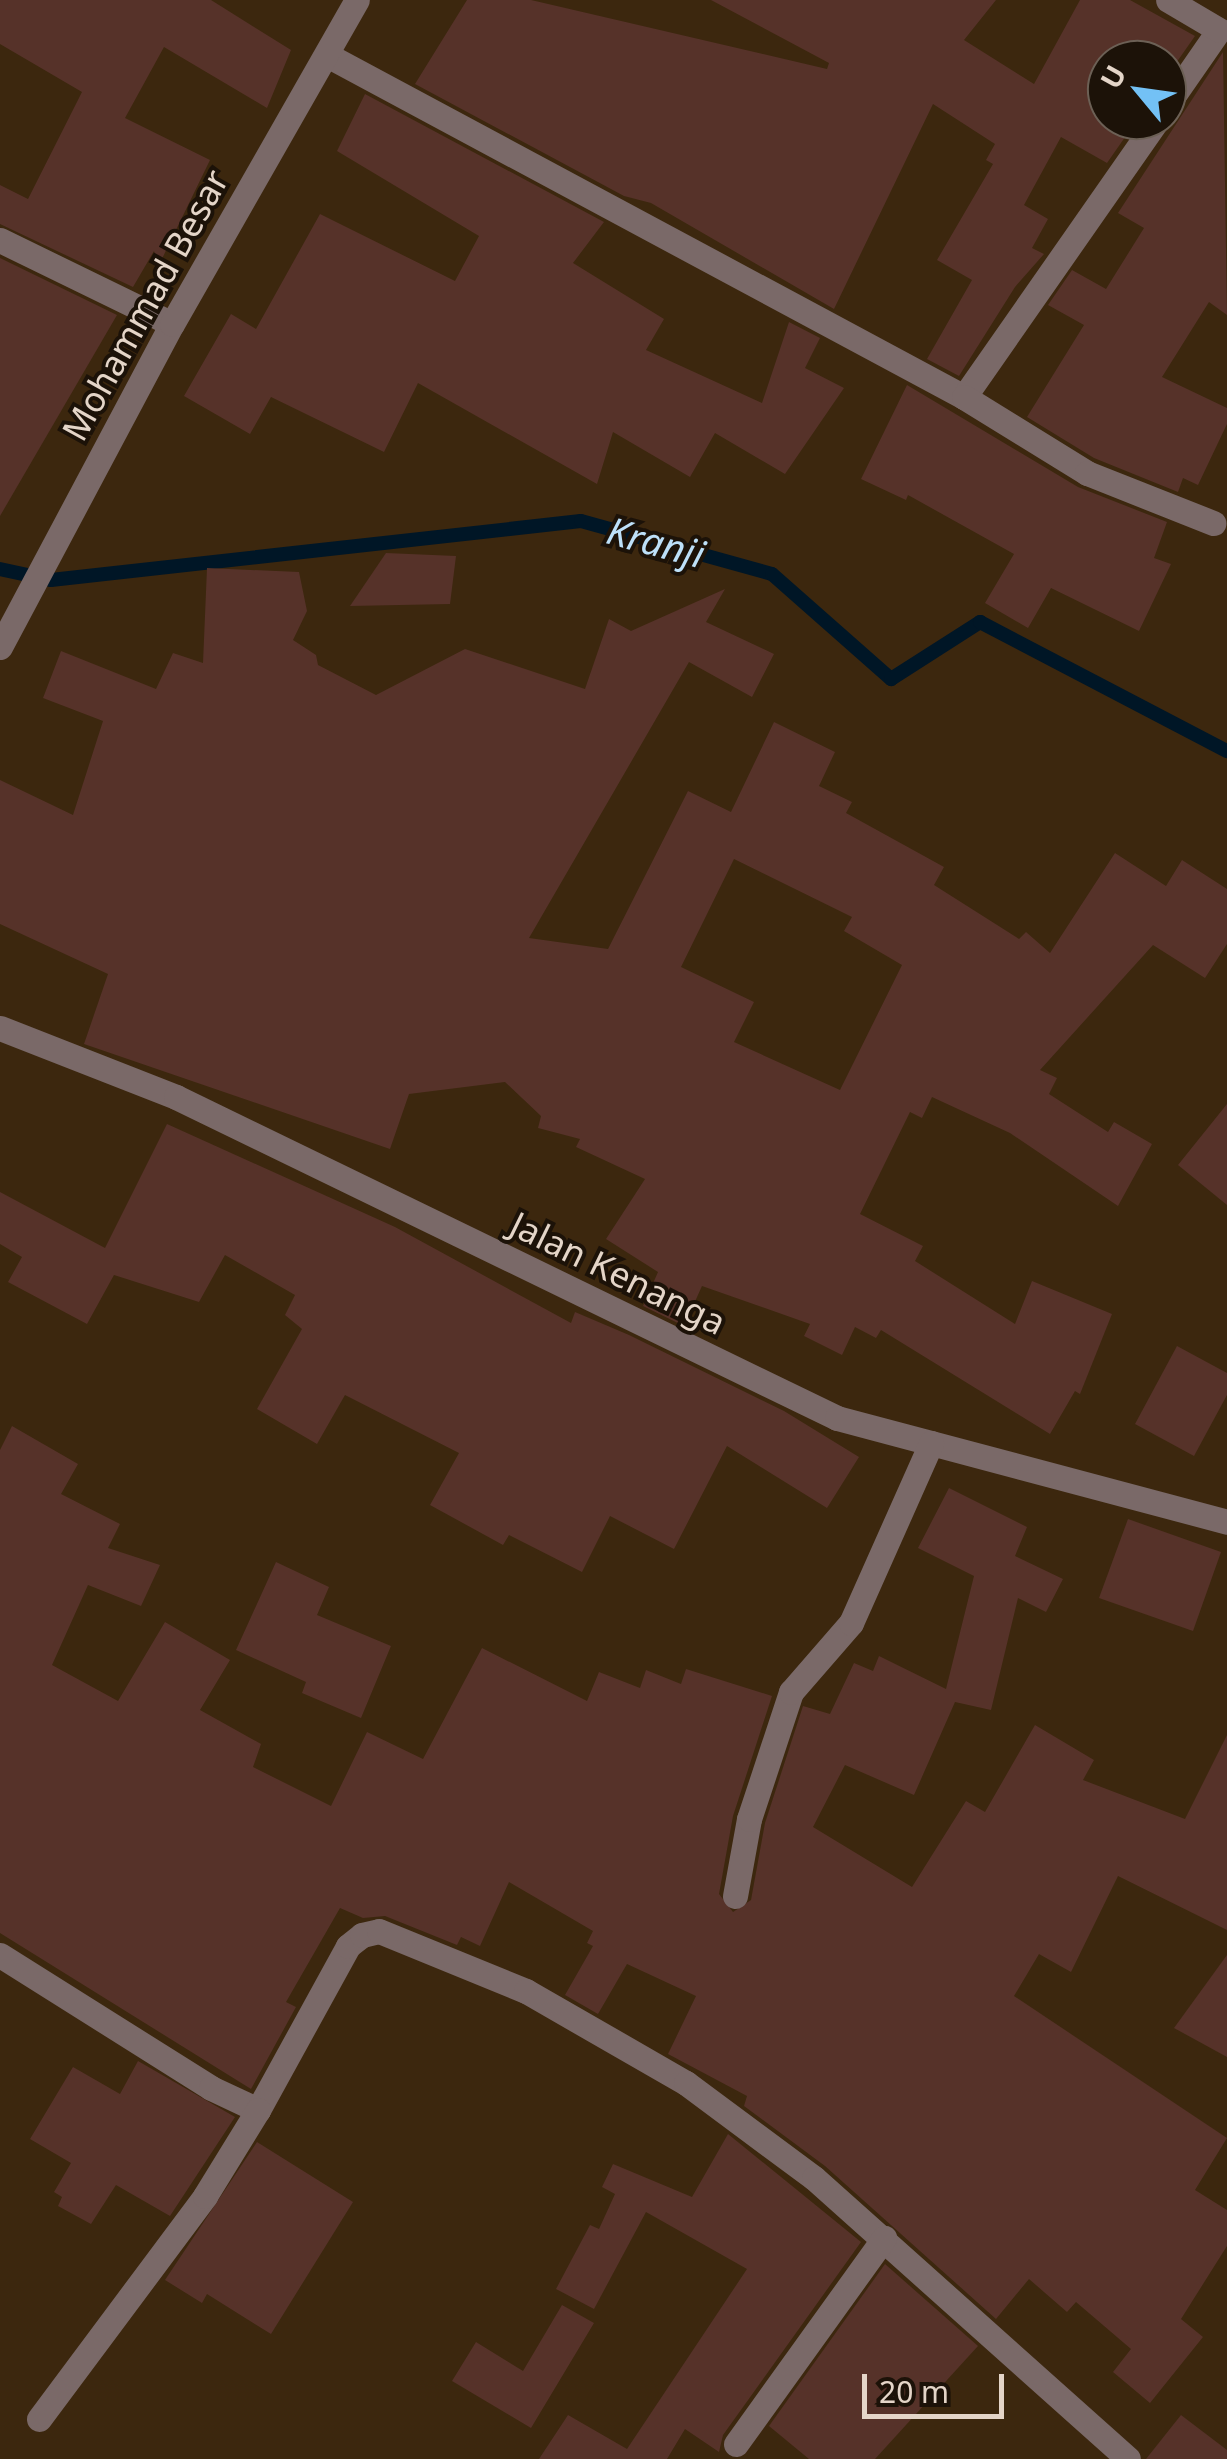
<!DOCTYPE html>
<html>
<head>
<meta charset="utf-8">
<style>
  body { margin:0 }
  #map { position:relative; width:1227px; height:2459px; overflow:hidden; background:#3c270e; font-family:"Noto Sans",sans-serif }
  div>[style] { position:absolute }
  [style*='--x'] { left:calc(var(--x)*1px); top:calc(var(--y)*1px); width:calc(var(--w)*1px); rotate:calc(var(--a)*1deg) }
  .stream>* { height:14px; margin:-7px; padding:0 7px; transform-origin:7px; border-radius:7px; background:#001626 }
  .building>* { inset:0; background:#563229 }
  .minor>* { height:25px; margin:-12.5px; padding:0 12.5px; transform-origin:12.5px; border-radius:12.5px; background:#7a6968 }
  span { translate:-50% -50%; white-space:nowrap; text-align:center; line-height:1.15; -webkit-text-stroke:8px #1c1208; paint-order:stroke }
  .street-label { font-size:35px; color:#e4d5c8 }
  .water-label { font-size:38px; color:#bde0f9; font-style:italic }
  .north { position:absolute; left:1087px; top:40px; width:100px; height:100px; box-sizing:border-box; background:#1c1208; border:2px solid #6c6055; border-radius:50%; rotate:299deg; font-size:28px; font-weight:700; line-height:40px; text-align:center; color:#e4d5c8 }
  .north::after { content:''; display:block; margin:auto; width:35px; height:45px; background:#73c1f5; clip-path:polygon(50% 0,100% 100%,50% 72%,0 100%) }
  .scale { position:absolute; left:862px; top:2374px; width:142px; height:45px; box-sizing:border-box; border:5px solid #e4d5c8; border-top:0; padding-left:12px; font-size:30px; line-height:35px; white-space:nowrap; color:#e4d5c8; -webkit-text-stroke:8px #1c1208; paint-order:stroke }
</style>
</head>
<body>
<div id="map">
  <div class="stream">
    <div style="--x:0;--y:569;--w:52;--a:12.2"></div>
    <div style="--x:51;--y:580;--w:533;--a:-6.35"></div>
    <div style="--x:581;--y:521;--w:198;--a:15.5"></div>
    <div style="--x:772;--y:574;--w:159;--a:41.4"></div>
    <div style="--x:891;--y:679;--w:106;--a:-32.6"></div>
    <div style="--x:980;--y:622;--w:279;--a:27.6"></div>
  </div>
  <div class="building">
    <div style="clip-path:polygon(0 0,211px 0,291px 50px,267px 108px,164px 47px,125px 118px,210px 160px,158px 267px,154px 251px,133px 287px,0 224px,0 185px,28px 199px,82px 92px,0 44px)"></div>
    <div style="clip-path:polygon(467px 0,531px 0,827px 69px,829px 63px,711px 0,996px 0,964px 40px,1034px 84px,1080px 0,1130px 0,1195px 36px,1167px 76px,1167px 60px,1107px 60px,1107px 120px,1137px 120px,1107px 163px,1061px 137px,1024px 205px,1048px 219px,1032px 248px,1044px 254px,1015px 287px,959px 376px,927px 359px,972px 280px,937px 260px,993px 164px,986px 160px,995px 144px,933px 104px,834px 309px,651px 203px,624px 196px,415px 84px)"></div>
    <div style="clip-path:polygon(1223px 52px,1227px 315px,1209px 302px,1162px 377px,1227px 408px,1227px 424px,1198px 485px,1183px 478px,1178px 492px,1094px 458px,1027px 417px,1084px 325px,1048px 305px,1072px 270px,1106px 289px,1144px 228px,1118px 213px)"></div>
    <div style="clip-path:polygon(365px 94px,604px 222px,573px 263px,664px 319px,646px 350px,762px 403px,789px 322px,820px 338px,805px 368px,844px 388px,785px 474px,715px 433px,690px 477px,613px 432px,597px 484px,418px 383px,384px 452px,271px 397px,250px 434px,184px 396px,231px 314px,256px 329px,320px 214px,455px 281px,479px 236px,337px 151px)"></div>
    <div style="clip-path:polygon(0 258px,117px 315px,0 516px)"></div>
    <div style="clip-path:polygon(907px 385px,1078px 487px,1167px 522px,1154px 558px,1171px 564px,1139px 631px,1051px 588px,1028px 628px,985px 603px,1014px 554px,908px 495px,906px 500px,861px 479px)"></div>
    <div style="clip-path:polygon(386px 553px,456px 556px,450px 604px,350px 606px)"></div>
    <div style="clip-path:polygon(evenodd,207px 568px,299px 572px,307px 611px,293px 640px,316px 655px,318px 665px,376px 695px,465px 649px,585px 689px,609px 619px,631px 631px,725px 589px,706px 622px,774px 654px,752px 697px,689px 662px,529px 938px,608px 949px,688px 791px,731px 812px,774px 722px,835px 752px,819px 786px,852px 802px,846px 813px,944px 867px,934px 885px,1019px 939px,1026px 932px,1050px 953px,1115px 853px,1166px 886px,1182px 860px,1227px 889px,1227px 944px,1205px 978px,1153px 945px,1040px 1070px,1057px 1078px,1049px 1094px,1108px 1132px,1114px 1122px,1152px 1144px,1118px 1206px,1010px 1133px,932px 1097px,922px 1118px,910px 1112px,860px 1214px,923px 1246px,915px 1261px,1015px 1324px,1032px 1281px,1112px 1314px,1080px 1394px,1075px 1391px,1050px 1434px,881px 1330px,876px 1338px,855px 1327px,842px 1355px,804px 1336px,810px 1324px,702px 1286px,684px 1326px,643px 1306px,658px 1272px,606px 1239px,645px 1179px,576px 1147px,580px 1139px,538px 1128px,541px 1116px,505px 1082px,409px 1094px,390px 1149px,84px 1044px,108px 974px,0 924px,0 780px,73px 815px,103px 721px,43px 698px,61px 651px,156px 689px,173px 653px,203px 663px,207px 568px,734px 859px,852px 917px,844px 931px,902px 965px,840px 1090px,734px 1042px,754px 1002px,681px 967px,734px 859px)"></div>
    <div style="clip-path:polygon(1227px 1104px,1227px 1205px,1178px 1165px)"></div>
    <div style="clip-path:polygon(167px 1124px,395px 1227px,571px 1323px,575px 1312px,629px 1335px,784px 1411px,859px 1457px,827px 1508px,727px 1446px,674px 1549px,610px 1516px,582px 1572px,509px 1535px,503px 1545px,430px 1505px,459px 1453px,345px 1395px,317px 1444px,257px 1409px,302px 1329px,285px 1315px,295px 1295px,225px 1255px,199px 1302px,114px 1275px,87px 1324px,8px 1282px,22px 1257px,0 1244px,0 1192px,105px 1248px)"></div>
    <div style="clip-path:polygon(1177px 1346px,1227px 1373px,1227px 1395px,1194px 1456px,1135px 1424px)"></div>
    <div style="clip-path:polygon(12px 1426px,78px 1464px,61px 1494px,120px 1524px,108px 1548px,160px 1565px,141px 1606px,88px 1585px,52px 1665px,118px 1701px,165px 1622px,230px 1660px,200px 1710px,261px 1744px,253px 1767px,331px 1806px,367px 1732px,423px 1759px,482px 1648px,587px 1701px,599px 1672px,640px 1688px,646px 1670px,681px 1684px,686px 1669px,772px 1696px,733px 1816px,719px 1894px,733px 1912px,751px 1900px,765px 1823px,803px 1706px,830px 1714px,854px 1663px,873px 1671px,879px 1656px,946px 1689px,974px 1576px,918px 1548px,949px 1488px,1027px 1527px,1015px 1556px,1063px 1579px,1046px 1612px,1018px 1598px,991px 1710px,955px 1702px,914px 1795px,845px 1765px,813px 1827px,912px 1887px,966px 1801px,985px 1812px,1035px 1725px,1094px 1760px,1083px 1780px,1185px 1819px,1227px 1735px,1227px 1930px,1118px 1876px,1071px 1972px,1039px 1954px,1014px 1996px,1227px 2138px,1195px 2190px,1227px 2210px,1227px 2246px,1181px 2319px,1203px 2337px,1150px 2403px,1113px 2372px,1131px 2349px,1076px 2302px,1067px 2312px,1029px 2279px,996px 2319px,825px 2166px,744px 2106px,747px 2096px,668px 2054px,696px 1996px,627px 1964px,598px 2014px,565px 1995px,593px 1946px,587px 1943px,593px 1931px,509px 1882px,480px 1946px,461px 1937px,457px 1945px,385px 1916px,363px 1918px,340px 1908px,286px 2002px,296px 2007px,251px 2089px,0 1933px,0 1450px)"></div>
    <div style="clip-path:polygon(1128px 1519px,1221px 1552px,1193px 1631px,1099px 1598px)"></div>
    <div style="clip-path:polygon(276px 1562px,329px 1587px,317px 1615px,391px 1646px,361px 1718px,302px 1693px,306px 1682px,236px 1650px)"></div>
    <div style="clip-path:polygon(1227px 1955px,1227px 2057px,1174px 2028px)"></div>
    <div style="clip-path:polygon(138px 2061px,235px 2117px,170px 2216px,116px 2185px,91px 2224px,58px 2206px,62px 2197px,54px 2192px,71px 2163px,30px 2139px,73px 2067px,120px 2094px)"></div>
    <div style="clip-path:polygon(728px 2134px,861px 2242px,723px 2435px,719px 2452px,685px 2429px,667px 2459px,539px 2459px,568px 2415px,627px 2449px,747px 2269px,646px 2212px,594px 2309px,556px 2289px,590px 2225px,599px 2229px,615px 2194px,602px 2187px,613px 2164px,692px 2197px)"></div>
    <div style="clip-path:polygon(257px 2142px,353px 2202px,271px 2334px,207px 2294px,202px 2303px,165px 2280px)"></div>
    <div style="clip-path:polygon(885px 2264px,978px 2346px,875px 2459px,809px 2459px,769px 2426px)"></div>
    <div style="clip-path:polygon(562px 2305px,594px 2323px,531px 2428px,452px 2381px,476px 2342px,523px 2371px)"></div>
    <div style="clip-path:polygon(1181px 2415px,1227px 2450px,1227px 2459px,1146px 2459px)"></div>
  </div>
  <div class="minor">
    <div style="--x:327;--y:55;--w:723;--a:28.23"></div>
    <div style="--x:964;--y:397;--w:338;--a:-55.1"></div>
    <div style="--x:1167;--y:105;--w:91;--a:-55.3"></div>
    <div style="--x:1219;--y:30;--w:59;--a:-149.5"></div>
    <div style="--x:0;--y:240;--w:191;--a:26"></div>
    <div style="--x:964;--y:397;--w:145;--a:31.7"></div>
    <div style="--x:1087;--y:473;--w:136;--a:21.6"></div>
    <div style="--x:0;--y:647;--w:366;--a:-62"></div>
    <div style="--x:172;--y:324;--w:373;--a:-60.3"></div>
    <div style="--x:0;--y:1028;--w:189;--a:21.4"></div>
    <div style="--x:176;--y:1097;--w:735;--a:25.9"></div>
    <div style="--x:837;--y:1418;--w:404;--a:14.9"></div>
    <div style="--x:735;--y:1896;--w:78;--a:-79.7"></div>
    <div style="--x:749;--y:1819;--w:134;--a:-71.7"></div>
    <div style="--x:791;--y:1692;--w:91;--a:-49"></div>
    <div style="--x:851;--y:1623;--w:197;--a:-66"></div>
    <div style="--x:0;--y:1955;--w:249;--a:32.2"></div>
    <div style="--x:211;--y:2088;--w:52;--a:25.1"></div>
    <div style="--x:258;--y:2110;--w:187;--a:-61.2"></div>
    <div style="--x:348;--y:1946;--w:18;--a:-38"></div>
    <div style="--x:362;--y:1935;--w:17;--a:-13"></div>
    <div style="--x:379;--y:1931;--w:159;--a:22.2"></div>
    <div style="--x:526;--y:1991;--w:185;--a:29.9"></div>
    <div style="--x:686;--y:2083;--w:159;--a:36.6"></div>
    <div style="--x:814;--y:2178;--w:421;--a:41.8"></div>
    <div style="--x:39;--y:2419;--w:278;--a:-53.3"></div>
    <div style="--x:205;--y:2196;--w:101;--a:-58.4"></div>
    <div style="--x:736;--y:2444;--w:254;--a:-54.3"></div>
  </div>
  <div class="street-label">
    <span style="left:145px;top:305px;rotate:-61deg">Mohammad Besar</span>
    <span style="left:618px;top:1273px;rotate:26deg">Jalan Kenanga</span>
  </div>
  <div class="water-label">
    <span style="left:656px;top:542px;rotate:15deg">Kranji</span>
  </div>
  <div class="north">U</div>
  <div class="scale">20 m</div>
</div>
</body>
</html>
